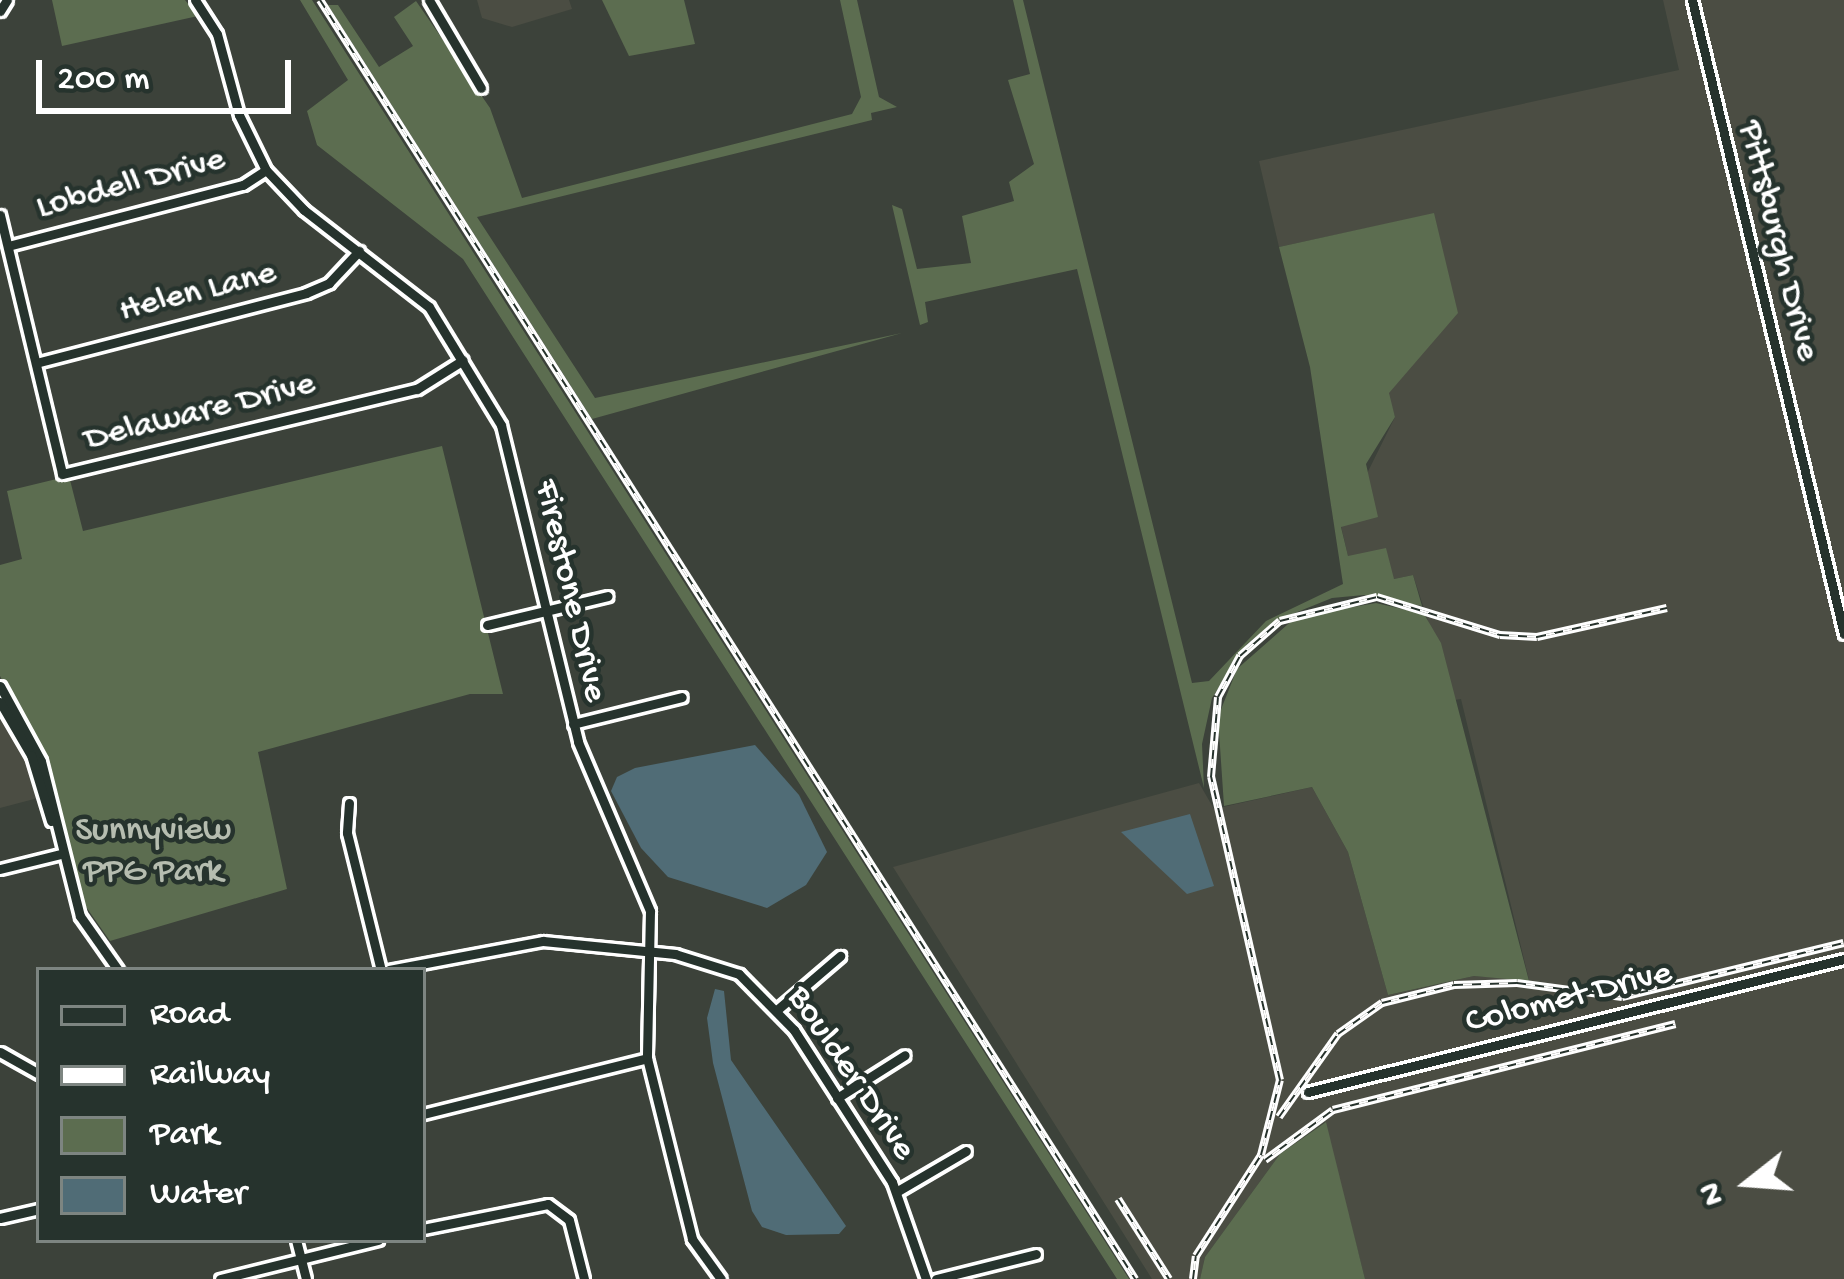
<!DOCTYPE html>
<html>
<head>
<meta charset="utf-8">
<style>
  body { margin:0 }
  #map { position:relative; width:1844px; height:1279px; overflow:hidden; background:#3c423a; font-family:"Gochi Hand",sans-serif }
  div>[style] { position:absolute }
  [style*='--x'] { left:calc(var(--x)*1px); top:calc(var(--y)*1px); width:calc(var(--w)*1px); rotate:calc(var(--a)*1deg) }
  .built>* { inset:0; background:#4b4d43 }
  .green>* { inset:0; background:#5c6d50 }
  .water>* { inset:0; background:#506c76 }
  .roads { filter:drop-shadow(3px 0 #fff) drop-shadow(-3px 0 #fff) drop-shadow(0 3px #fff) drop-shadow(0 -3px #fff) }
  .minor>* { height:9px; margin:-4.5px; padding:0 4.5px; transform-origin:4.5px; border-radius:4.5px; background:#26332d }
  .rail>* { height:8px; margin-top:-4px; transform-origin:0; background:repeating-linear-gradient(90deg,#26332d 0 9px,#fff 0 18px); box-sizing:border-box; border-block:3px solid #fff }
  span { translate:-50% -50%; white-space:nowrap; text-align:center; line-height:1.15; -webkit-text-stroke:9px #26332d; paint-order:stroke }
  .street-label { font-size:36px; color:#fff }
  .park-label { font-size:36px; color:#b6bdb0 }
  .legend { position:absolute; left:36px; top:967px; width:390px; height:276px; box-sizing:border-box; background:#26332d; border:3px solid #7d8581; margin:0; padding:15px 21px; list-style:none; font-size:36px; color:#fff }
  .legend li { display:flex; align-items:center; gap:24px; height:60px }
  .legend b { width:60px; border:3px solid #7d8581 }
  .north { position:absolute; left:1688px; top:1123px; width:120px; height:120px; -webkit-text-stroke:9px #26332d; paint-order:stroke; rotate:253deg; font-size:33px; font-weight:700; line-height:48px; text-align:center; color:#fff }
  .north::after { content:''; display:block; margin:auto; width:42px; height:54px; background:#fff; clip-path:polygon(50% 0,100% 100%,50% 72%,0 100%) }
  .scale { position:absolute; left:36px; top:60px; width:255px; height:54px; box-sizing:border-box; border:6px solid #fff; border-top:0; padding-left:15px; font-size:36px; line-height:42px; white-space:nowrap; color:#fff; -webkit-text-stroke:9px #26332d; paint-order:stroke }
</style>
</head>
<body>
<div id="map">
  <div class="built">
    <div style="clip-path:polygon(477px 0,569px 0,572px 9px,512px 27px,482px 18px)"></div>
    <div style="clip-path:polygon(1663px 0,1844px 0,1844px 1279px,1365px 1279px,1325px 1122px,1280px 1154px,1205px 1257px,1200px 1279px,1152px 1279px,893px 867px,1199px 783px,1214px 809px,1312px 787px,1348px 852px,1388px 995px,1474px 976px,1529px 980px,1461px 699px,1454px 700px,1413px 575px,1394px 579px,1348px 556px,1341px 526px,1395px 417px,1388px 393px,1457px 313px,1433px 214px,1279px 247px,1259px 161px,1679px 70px)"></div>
    <div style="clip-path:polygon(0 710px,25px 752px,38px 798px,0 808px)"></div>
  </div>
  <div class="green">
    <div style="clip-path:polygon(52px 0,185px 0,198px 16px,62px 46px)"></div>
    <div style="clip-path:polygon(300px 0,312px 0,1129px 1279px,1117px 1279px,463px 259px,317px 145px,307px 111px,348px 80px)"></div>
    <div style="clip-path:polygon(602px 0,684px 0,695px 44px,629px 56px)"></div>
    <div style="clip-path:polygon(840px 0,857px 0,879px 97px,897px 107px,871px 113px,872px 120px,477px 217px,595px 398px,902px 333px,592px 419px,328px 5px,338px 5px,379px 67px,413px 46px,394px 17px,416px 1px,490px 108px,522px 198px,852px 114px,861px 97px)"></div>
    <div style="clip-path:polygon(1013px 0,1023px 0,1192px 683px,1209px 681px,1266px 621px,1343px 584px,1310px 367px,1279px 247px,1434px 213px,1458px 313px,1389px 393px,1395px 417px,1366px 464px,1378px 517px,1341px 527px,1348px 556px,1386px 548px,1394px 579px,1413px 575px,1422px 606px,1364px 595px,1332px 598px,1275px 621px,1247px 644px,1212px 698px,1202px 744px,1204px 788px,1077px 269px,925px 302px,928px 322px,920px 325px,892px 205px,902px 209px,917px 269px,971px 263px,962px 216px,1014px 201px,1009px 182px,1034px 164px,1008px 80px,1030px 74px)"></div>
    <div style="clip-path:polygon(442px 446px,503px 694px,470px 694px,258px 752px,287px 889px,110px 941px,84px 904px,57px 792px,0 676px,0 565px,22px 559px,7px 491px,69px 476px,83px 531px)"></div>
    <div style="clip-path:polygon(1376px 603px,1424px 614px,1441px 643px,1529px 981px,1474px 976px,1388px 995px,1348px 852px,1312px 787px,1224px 806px,1218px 717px,1237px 669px,1296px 617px)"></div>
    <div style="clip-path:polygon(1326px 1122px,1365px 1279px,1200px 1279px,1205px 1257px,1280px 1154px)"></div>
  </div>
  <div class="water">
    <div style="clip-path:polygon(755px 745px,799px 795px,827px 852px,806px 885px,767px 908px,668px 877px,641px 848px,611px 791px,617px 777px,635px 768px)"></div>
    <div style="clip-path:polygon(1190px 814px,1214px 886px,1187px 894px,1121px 832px)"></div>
    <div style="clip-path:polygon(715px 989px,724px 991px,731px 1060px,846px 1226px,839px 1234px,786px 1235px,762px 1227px,752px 1211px,713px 1063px,707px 1018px)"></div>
  </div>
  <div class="roads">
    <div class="minor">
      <div style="--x:195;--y:0;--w:40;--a:57.1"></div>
      <div style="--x:217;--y:34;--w:84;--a:74.8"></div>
      <div style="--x:239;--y:115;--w:61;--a:63.9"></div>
      <div style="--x:266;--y:170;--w:55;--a:46.5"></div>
      <div style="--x:304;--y:210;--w:158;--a:37.8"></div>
      <div style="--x:429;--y:307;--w:138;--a:58.6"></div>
      <div style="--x:501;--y:425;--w:326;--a:76.3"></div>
      <div style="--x:578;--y:742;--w:184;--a:66.9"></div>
      <div style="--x:650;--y:911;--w:147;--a:91.2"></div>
      <div style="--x:647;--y:1058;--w:187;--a:76"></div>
      <div style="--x:692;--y:1239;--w:49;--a:54.1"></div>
      <div style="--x:429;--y:0;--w:102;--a:59.4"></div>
      <div style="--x:1692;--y:0;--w:652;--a:76.52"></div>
      <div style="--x:0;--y:11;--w:13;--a:-58"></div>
      <div style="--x:0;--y:215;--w:266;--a:76.5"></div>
      <div style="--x:62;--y:474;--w:365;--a:-13.5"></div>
      <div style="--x:417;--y:389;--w:54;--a:-32.2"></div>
      <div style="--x:8;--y:246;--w:243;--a:-14.6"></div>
      <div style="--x:243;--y:185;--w:27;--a:-33"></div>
      <div style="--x:36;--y:363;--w:279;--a:-14.5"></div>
      <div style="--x:306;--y:293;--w:25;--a:-23"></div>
      <div style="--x:329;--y:283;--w:44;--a:-46.8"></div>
      <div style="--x:487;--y:625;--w:124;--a:-13.5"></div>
      <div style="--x:0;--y:686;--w:85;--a:61.3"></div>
      <div style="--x:41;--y:761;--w:160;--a:75.9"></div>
      <div style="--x:80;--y:916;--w:66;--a:54.9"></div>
      <div style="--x:0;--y:702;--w:61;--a:59.7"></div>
      <div style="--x:31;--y:755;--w:69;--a:73.1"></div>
      <div style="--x:573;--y:724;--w:112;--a:-13.9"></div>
      <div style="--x:349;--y:803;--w:30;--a:94"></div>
      <div style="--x:347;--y:833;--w:141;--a:76.1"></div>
      <div style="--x:0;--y:869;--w:63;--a:-13.8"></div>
      <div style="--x:389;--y:970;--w:157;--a:-10.7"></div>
      <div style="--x:543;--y:941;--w:133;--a:5.6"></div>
      <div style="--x:675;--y:954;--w:67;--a:17.4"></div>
      <div style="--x:739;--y:974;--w:78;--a:45.5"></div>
      <div style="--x:794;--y:1030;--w:181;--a:57.2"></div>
      <div style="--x:892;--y:1182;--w:103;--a:70.7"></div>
      <div style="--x:778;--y:1009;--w:82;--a:-40.5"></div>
      <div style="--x:0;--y:1052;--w:45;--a:29.4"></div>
      <div style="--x:1308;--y:1092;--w:552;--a:-13.94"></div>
      <div style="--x:837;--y:1098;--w:80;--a:-32.3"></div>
      <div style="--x:423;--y:1114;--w:231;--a:-14"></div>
      <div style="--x:896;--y:1192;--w:81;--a:-30.4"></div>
      <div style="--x:0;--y:1218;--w:40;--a:-13"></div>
      <div style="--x:423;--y:1229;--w:127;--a:-11.3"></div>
      <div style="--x:548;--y:1204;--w:26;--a:37"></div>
      <div style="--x:569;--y:1220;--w:61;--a:75.7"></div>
      <div style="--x:296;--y:1240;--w:40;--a:75.6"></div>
      <div style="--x:220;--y:1279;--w:163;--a:-13.9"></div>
      <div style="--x:936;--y:1279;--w:103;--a:-14"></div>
    </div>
  </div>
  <div class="rail">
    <div style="--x:320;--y:0;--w:1517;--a:57.49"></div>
    <div style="--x:1279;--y:1117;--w:102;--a:-54.6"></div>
    <div style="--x:1338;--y:1034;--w:54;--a:-35.2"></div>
    <div style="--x:1382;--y:1003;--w:74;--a:-14"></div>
    <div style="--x:1454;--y:985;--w:63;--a:-1.8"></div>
    <div style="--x:1517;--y:983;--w:106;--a:7.6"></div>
    <div style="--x:1622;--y:997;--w:228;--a:-13.7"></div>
    <div style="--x:1265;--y:1160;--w:84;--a:-36.3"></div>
    <div style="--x:1333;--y:1110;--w:353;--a:-14.1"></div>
    <div style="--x:1118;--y:1199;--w:95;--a:57.5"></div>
    <div style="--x:1193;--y:1279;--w:23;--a:-83"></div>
    <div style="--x:1196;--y:1256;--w:120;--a:-57.2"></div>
    <div style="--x:1261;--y:1155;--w:77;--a:-75.8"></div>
    <div style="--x:1280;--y:1080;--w:311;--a:-102.8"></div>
    <div style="--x:1211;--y:777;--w:80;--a:-85"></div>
    <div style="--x:1218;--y:697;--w:47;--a:-61.8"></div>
    <div style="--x:1240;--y:656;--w:53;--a:-41.2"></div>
    <div style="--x:1280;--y:621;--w:100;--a:-13.9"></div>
    <div style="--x:1377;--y:597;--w:129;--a:17.2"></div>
    <div style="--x:1500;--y:635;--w:37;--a:3"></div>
    <div style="--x:1537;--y:637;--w:133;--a:-12.6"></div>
  </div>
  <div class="street-label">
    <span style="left:131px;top:185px;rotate:-15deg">Lobdell Drive</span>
    <span style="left:1777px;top:241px;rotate:76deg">Pittsburgh Drive</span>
    <span style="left:198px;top:293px;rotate:-14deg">Helen Lane</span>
    <span style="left:200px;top:413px;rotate:-14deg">Delaware Drive</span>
    <span style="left:569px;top:591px;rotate:77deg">Firestone Drive</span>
    <span style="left:1569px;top:999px;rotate:-14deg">Colomet Drive</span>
    <span style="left:850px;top:1074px;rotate:56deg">Boulder Drive</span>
  </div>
  <div class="park-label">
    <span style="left:153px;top:852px">Sunnyview<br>PPG Park</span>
  </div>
  <ul class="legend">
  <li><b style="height:15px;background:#26332d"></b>Road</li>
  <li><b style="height:15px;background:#fff"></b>Railway</li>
  <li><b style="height:33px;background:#5c6d50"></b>Park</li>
  <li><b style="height:33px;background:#506c76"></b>Water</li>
  </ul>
  <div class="north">N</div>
  <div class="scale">200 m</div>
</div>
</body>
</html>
